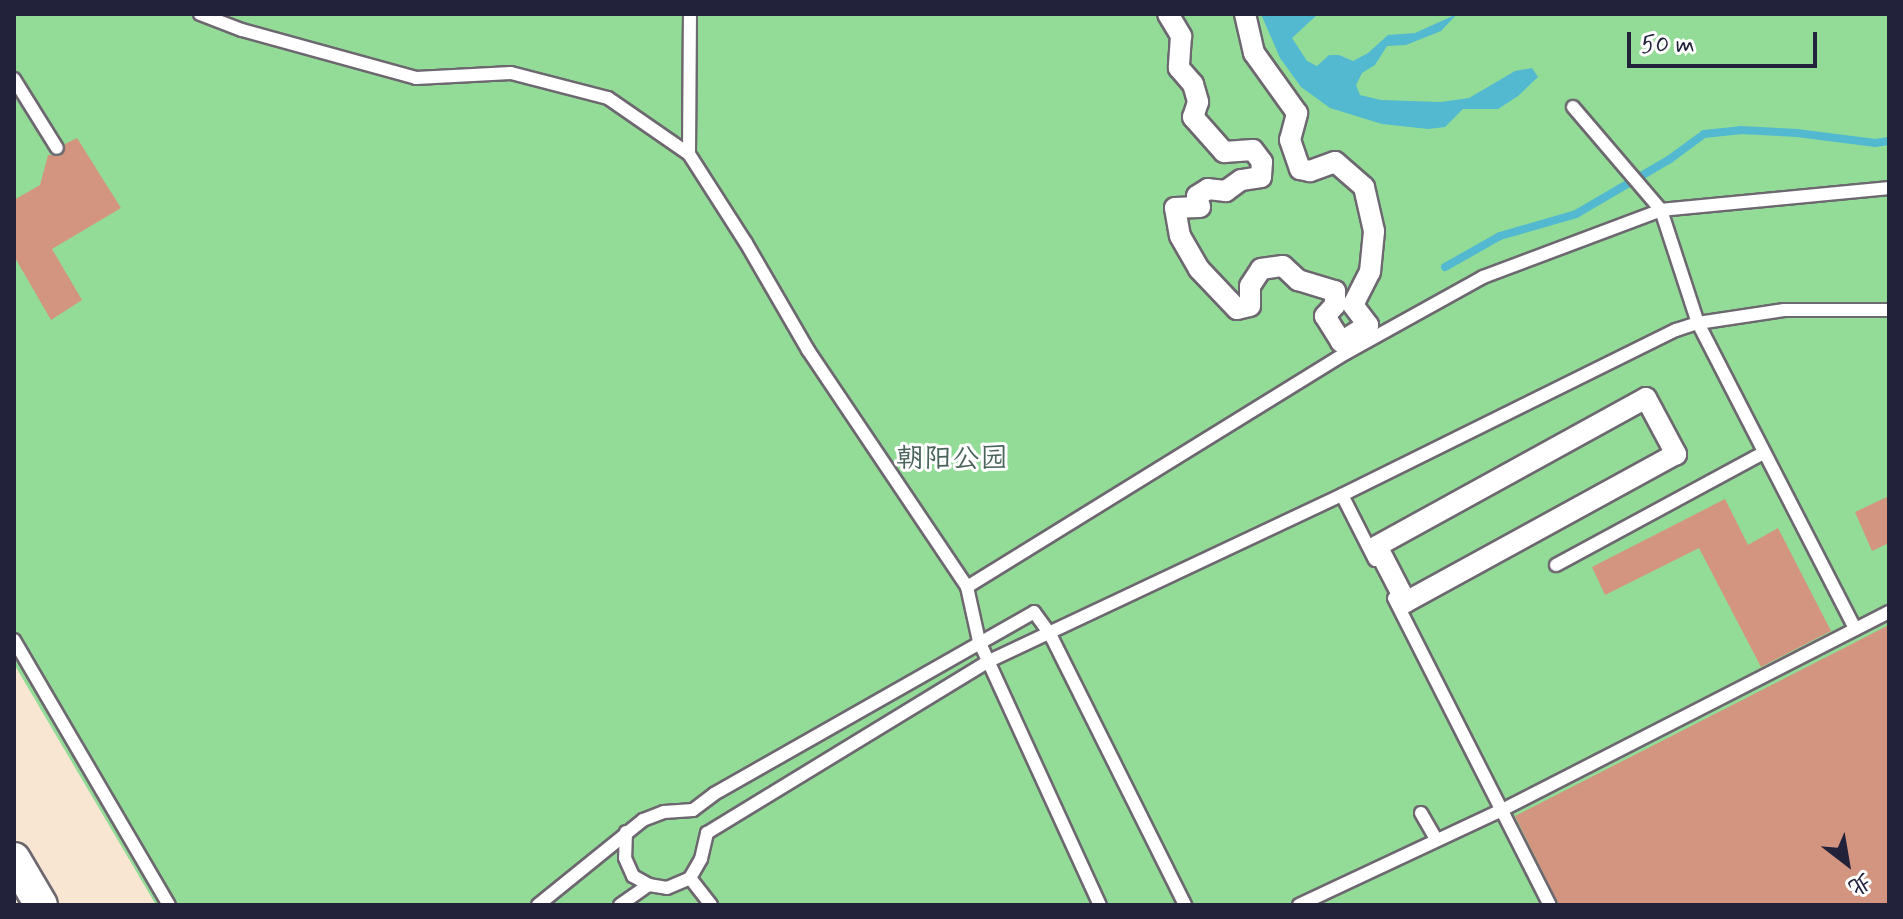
<!DOCTYPE html>
<html>
<head>
<meta charset="utf-8">
<style>
  body { margin:0 }
  #map { position:relative; width:1903px; height:919px; overflow:hidden; background:#f8e6d3; font-family:Mynerve,"LXGW WenKai TC",sans-serif }
  div>[style] { position:absolute }
  [style*='--x'] { left:calc(var(--x)*1px); top:calc(var(--y)*1px); width:calc(var(--w)*1px); rotate:calc(var(--a)*1deg) }
  .green>* { inset:0; background:#93dc97 }
  .water>* { inset:0; background:#52b9d0 }
  .stream>* { height:8px; margin:-4px; padding:0 4px; transform-origin:4px; border-radius:4px; background:#52b9d0 }
  .building>* { inset:0; background:#d3957f }
  .roads { filter:drop-shadow(2px 0 #6d6770) drop-shadow(-2px 0 #6d6770) drop-shadow(0 2px #6d6770) drop-shadow(0 -2px #6d6770) }
  .service>* { height:12px; margin:-6px; padding:0 6px; transform-origin:6px; border-radius:6px; background:#fff }
  .pedestrian>* { height:20px; margin:-10px; padding:0 10px; transform-origin:10px; border-radius:10px; background:#fff }
  .tertiary>* { height:32px; margin:-16px; padding:0 16px; transform-origin:16px; border-radius:16px; background:#fff }
  span { translate:-50% -50%; white-space:nowrap; text-align:center; line-height:1.15; -webkit-text-stroke:6px #fff; paint-order:stroke }
  .park-label { font-size:28px; color:#4a635b }
  .frame { position:absolute; inset:0; border:16px solid #22223b; pointer-events:none }
  .north { position:absolute; left:1807px; top:823px; width:80px; height:80px; -webkit-text-stroke:6px #fff; paint-order:stroke; rotate:149deg; font-size:22px; font-weight:700; line-height:32px; text-align:center; color:#22223b }
  .north::after { content:''; display:block; margin:auto; width:28px; height:36px; background:#22223b; clip-path:polygon(50% 0,100% 100%,50% 72%,0 100%) }
  .scale { position:absolute; left:1627px; top:32px; width:190px; height:36px; box-sizing:border-box; border:4px solid #22223b; border-top:0; padding-left:10px; font-size:24px; line-height:28px; white-space:nowrap; color:#22223b; -webkit-text-stroke:6px #fff; paint-order:stroke }
</style>
</head>
<body>
<div id="map">
  <div class="green">
    <div style="clip-path:polygon(14px 14px,1889px 14px,1889px 905px,156px 905px,14px 664px)"></div>
  </div>
  <div class="water">
    <div style="clip-path:polygon(1261px 14px,1318px 14px,1292px 38px,1307px 61px,1317px 66px,1329px 55px,1339px 55px,1353px 61px,1368px 53px,1388px 35px,1415px 33px,1457px 14px,1441px 31px,1406px 45px,1387px 46px,1375px 65px,1362px 73px,1356px 85px,1360px 95px,1381px 100px,1441px 102px,1469px 98px,1515px 71px,1532px 68px,1538px 77px,1518px 96px,1498px 109px,1463px 109px,1445px 127px,1428px 129px,1382px 124px,1330px 108px,1301px 87px,1280px 58px)"></div>
  </div>
  <div class="stream">
    <div style="--x:1445;--y:267;--w:63;--a:-29.4"></div>
    <div style="--x:1500;--y:236;--w:79;--a:-16.1"></div>
    <div style="--x:1576;--y:214;--w:109;--a:-30.3"></div>
    <div style="--x:1670;--y:159;--w:42;--a:-36.3"></div>
    <div style="--x:1704;--y:134;--w:36;--a:-6"></div>
    <div style="--x:1740;--y:130;--w:57;--a:3"></div>
    <div style="--x:1797;--y:133;--w:79;--a:7.3"></div>
    <div style="--x:1875;--y:143;--w:14;--a:-8"></div>
  </div>
  <div class="building">
    <div style="clip-path:polygon(77px 138px,121px 208px,52px 249px,82px 300px,51px 320px,14px 256px,14px 200px,40px 185px,48px 155px,61px 156px,65px 144px)"></div>
    <div style="clip-path:polygon(1889px 496px,1889px 543px,1872px 551px,1855px 512px)"></div>
    <div style="clip-path:polygon(1725px 499px,1748px 545px,1778px 528px,1831px 631px,1761px 667px,1699px 548px,1605px 595px,1592px 567px)"></div>
    <div style="clip-path:polygon(1889px 625px,1889px 905px,1559px 905px,1515px 816px)"></div>
  </div>
  <div class="roads">
    <div class="service">
      <div style="--x:200;--y:14;--w:45;--a:20.9"></div>
      <div style="--x:242;--y:30;--w:180;--a:15.4"></div>
      <div style="--x:416;--y:78;--w:95;--a:-3"></div>
      <div style="--x:511;--y:73;--w:100;--a:14.5"></div>
      <div style="--x:608;--y:98;--w:98;--a:34.7"></div>
      <div style="--x:689;--y:154;--w:106;--a:57.4"></div>
      <div style="--x:746;--y:243;--w:124;--a:59.9"></div>
      <div style="--x:808;--y:350;--w:285;--a:56.1"></div>
      <div style="--x:967;--y:587;--w:55;--a:77.5"></div>
      <div style="--x:979;--y:641;--w:290;--a:65.4"></div>
      <div style="--x:14;--y:79;--w:81;--a:58.1"></div>
      <div style="--x:1573;--y:107;--w:135;--a:49.5"></div>
      <div style="--x:1661;--y:210;--w:119;--a:71.9"></div>
      <div style="--x:1698;--y:323;--w:344;--a:62.8"></div>
      <div style="--x:689;--y:154;--w:140;--a:-89.6"></div>
      <div style="--x:1342;--y:495;--w:73;--a:63.1"></div>
      <div style="--x:1556;--y:565;--w:235;--a:-28.4"></div>
      <div style="--x:967;--y:587;--w:445;--a:-31.7"></div>
      <div style="--x:1346;--y:353;--w:157;--a:-29"></div>
      <div style="--x:1483;--y:277;--w:190;--a:-20.6"></div>
      <div style="--x:1661;--y:210;--w:229;--a:-5.5"></div>
      <div style="--x:1394;--y:598;--w:344;--a:63.1"></div>
      <div style="--x:14;--y:640;--w:307;--a:59.7"></div>
      <div style="--x:1421;--y:813;--w:30;--a:60"></div>
      <div style="--x:626;--y:832;--w:26;--a:92"></div>
      <div style="--x:625;--y:858;--w:20;--a:66"></div>
      <div style="--x:633;--y:876;--w:18;--a:29"></div>
      <div style="--x:690;--y:878;--w:34;--a:52"></div>
      <div style="--x:538;--y:905;--w:135;--a:-39"></div>
      <div style="--x:643;--y:820;--w:22;--a:-21"></div>
      <div style="--x:664;--y:812;--w:29;--a:-4"></div>
      <div style="--x:693;--y:810;--w:26;--a:-37"></div>
      <div style="--x:714;--y:794;--w:368;--a:-29.6"></div>
      <div style="--x:1034;--y:612;--w:27;--a:54"></div>
      <div style="--x:1050;--y:634;--w:303;--a:63.5"></div>
      <div style="--x:620;--y:905;--w:35;--a:-35"></div>
      <div style="--x:649;--y:885;--w:18;--a:9"></div>
      <div style="--x:667;--y:888;--w:25;--a:-23"></div>
      <div style="--x:690;--y:878;--w:22;--a:-60"></div>
      <div style="--x:701;--y:859;--w:27;--a:-77"></div>
      <div style="--x:707;--y:833;--w:330;--a:-31.4"></div>
      <div style="--x:989;--y:661;--w:390;--a:-25.2"></div>
      <div style="--x:1342;--y:495;--w:373;--a:-26.3"></div>
      <div style="--x:1676;--y:330;--w:23;--a:-18"></div>
      <div style="--x:1698;--y:323;--w:87;--a:-8.6"></div>
      <div style="--x:1784;--y:310;--w:105;--a:0"></div>
      <div style="--x:1299;--y:905;--w:224;--a:-25.1"></div>
      <div style="--x:1502;--y:810;--w:435;--a:-27.1"></div>
    </div>
    <div class="pedestrian">
      <div style="--x:1168;--y:14;--w:26;--a:59"></div>
      <div style="--x:1181;--y:36;--w:32;--a:94"></div>
      <div style="--x:1179;--y:68;--w:21;--a:49"></div>
      <div style="--x:1193;--y:84;--w:19;--a:74"></div>
      <div style="--x:1198;--y:102;--w:16;--a:108"></div>
      <div style="--x:1193;--y:117;--w:47;--a:48.5"></div>
      <div style="--x:1224;--y:152;--w:29;--a:-4"></div>
      <div style="--x:1253;--y:150;--w:15;--a:53"></div>
      <div style="--x:1262;--y:162;--w:15;--a:94"></div>
      <div style="--x:1261;--y:177;--w:20;--a:171"></div>
      <div style="--x:1241;--y:180;--w:19;--a:144"></div>
      <div style="--x:1226;--y:191;--w:18;--a:-174"></div>
      <div style="--x:1208;--y:189;--w:13;--a:148"></div>
      <div style="--x:1197;--y:196;--w:11;--a:75"></div>
      <div style="--x:1200;--y:207;--w:25;--a:178"></div>
      <div style="--x:1175;--y:208;--w:28;--a:80"></div>
      <div style="--x:1180;--y:236;--w:38;--a:60"></div>
      <div style="--x:1199;--y:269;--w:55;--a:46.5"></div>
      <div style="--x:1237;--y:309;--w:13;--a:-13"></div>
      <div style="--x:1250;--y:306;--w:20;--a:-90"></div>
      <div style="--x:1250;--y:286;--w:20;--a:-57"></div>
      <div style="--x:1261;--y:269;--w:22;--a:-8"></div>
      <div style="--x:1283;--y:266;--w:21;--a:43"></div>
      <div style="--x:1298;--y:280;--w:39;--a:17"></div>
      <div style="--x:1335;--y:291;--w:14;--a:90"></div>
      <div style="--x:1335;--y:305;--w:15;--a:132"></div>
      <div style="--x:1325;--y:316;--w:31;--a:58"></div>
      <div style="--x:1341;--y:342;--w:32;--a:-32"></div>
      <div style="--x:1368;--y:325;--w:25;--a:-127"></div>
      <div style="--x:1353;--y:305;--w:37;--a:-63"></div>
      <div style="--x:1370;--y:272;--w:41;--a:-84.4"></div>
      <div style="--x:1374;--y:231;--w:45;--a:-102.8"></div>
      <div style="--x:1364;--y:187;--w:38;--a:-139"></div>
      <div style="--x:1335;--y:162;--w:27;--a:160"></div>
      <div style="--x:1310;--y:171;--w:10;--a:-169"></div>
      <div style="--x:1300;--y:169;--w:31;--a:-109"></div>
      <div style="--x:1290;--y:140;--w:28;--a:-75"></div>
      <div style="--x:1297;--y:113;--w:74;--a:-125.6"></div>
      <div style="--x:1254;--y:53;--w:40;--a:-103"></div>
      <div style="--x:1646;--y:398;--w:64;--a:61.8"></div>
      <div style="--x:1676;--y:454;--w:308;--a:151.3"></div>
      <div style="--x:1406;--y:602;--w:63;--a:-117.4"></div>
      <div style="--x:1377;--y:546;--w:307;--a:-28.8"></div>
    </div>
    <div class="tertiary">
      <div style="--x:14;--y:859;--w:53;--a:59.6"></div>
    </div>
  </div>
  <div class="park-label">
    <span style="left:952px;top:460px">朝阳公园</span>
  </div>
  <div class="frame"></div>
  <div class="north">北</div>
  <div class="scale">50 m</div>
</div>
</body>
</html>
